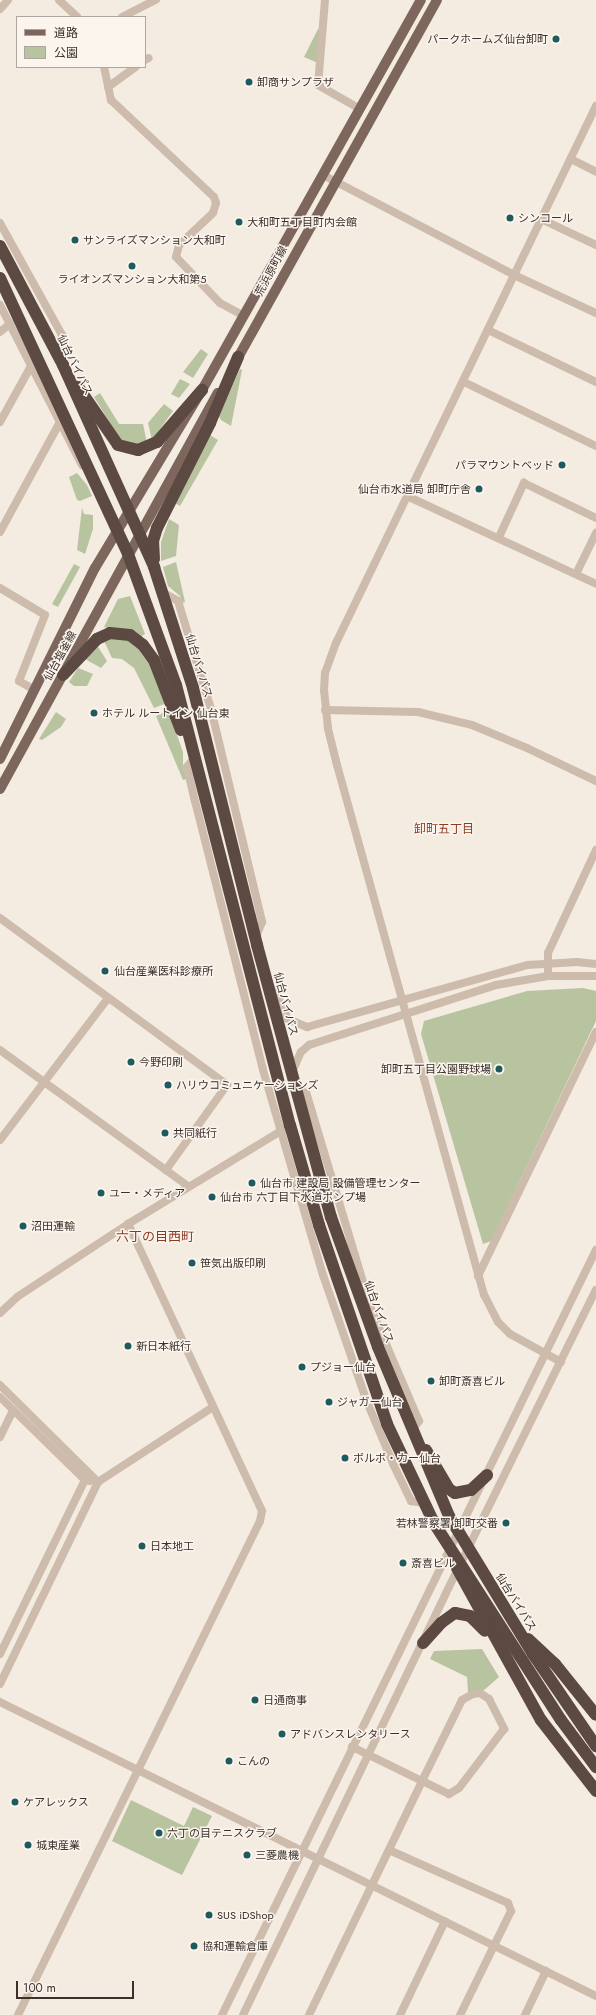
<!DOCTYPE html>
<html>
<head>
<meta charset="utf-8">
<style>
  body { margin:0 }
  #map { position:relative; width:596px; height:2015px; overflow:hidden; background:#f4ebe1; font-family:Jost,"Noto Sans JP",sans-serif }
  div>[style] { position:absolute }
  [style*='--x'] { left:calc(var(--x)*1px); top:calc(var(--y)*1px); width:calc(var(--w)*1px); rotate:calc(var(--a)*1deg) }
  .green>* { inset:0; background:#b8c4a0 }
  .minor>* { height:8px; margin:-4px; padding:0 4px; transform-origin:4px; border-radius:4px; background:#cdbbac }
  .major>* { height:10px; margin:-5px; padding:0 5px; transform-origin:5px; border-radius:5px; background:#7d675c }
  .highway>* { height:12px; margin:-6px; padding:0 6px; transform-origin:6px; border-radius:6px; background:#5c4a42 }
  .dots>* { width:11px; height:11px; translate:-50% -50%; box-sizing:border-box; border:2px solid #fbf5ee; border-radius:50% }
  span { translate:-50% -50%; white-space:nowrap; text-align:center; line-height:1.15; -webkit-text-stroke:3px #fbf5ee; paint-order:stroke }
  .poi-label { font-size:11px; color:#3b302b }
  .right { translate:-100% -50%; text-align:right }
  .left { translate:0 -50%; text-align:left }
  .street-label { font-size:11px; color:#3b302b }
  .neighbourhood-label { font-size:12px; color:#8c3b22 }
  .quarter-label { font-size:13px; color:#8c3b22 }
  .legend { position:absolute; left:16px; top:16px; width:130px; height:52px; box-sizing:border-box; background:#fbf5ee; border:1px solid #aea6a0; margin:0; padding:5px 7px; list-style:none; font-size:12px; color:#3b302b }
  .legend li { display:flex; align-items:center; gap:8px; height:20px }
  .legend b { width:20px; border:1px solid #aea6a0 }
  .scale { position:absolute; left:16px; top:1981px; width:118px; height:18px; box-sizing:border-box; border:2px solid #3b302b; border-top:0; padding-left:5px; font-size:12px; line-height:14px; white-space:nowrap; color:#3b302b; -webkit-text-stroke:3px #fbf5ee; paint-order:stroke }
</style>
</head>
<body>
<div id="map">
  <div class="green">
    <div style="clip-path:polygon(318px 29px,320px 30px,318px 63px,304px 57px)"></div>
    <div style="clip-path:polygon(201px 349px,208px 354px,193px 378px,183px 372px)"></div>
    <div style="clip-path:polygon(240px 369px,242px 370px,231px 426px,221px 420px,219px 416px)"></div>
    <div style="clip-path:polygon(180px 379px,190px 384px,179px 398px,171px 394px)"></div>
    <div style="clip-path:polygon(100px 393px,119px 424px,143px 424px,147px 443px,133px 446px,121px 441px,94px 397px)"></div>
    <div style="clip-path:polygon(164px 404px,173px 411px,152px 440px,148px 423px)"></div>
    <div style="clip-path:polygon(210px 435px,218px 440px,180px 506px,173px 502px)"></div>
    <div style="clip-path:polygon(77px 473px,87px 485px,92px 496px,80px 501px,77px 500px,69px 477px)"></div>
    <div style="clip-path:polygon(82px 508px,84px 514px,93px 515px,93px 529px,85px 554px,77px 550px)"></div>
    <div style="clip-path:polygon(169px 519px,179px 525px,176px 556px,161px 561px,161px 542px)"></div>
    <div style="clip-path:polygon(176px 562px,185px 602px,182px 603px,180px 596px,168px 586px,163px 567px)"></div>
    <div style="clip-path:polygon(74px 564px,80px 567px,58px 607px,52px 604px)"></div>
    <div style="clip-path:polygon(130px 596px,145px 634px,140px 637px,104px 627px,118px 599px)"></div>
    <div style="clip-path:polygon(110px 638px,129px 640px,136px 645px,150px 663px,167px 703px,154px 708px,134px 668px,122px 659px,112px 658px,104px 641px)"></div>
    <div style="clip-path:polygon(97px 645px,107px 661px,101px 668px,85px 659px)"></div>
    <div style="clip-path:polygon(78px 668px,93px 674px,87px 686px,74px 686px,69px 682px)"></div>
    <div style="clip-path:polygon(168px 710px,183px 752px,183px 767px,187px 779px,183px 780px,156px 716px)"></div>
    <div style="clip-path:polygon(56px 712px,66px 719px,61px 727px,42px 740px,39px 739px)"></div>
    <div style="clip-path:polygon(583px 988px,596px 991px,596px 1021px,491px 1241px,483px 1244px,421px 1034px,424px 1021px,527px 991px)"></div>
    <div style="clip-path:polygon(482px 1649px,499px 1677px,483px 1691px,468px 1692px,467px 1677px,430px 1659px,434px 1651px)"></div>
    <div style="clip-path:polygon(131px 1800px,184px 1826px,193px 1807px,212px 1816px,182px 1875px,112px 1841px)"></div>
  </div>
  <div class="minor">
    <div style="--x:59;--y:0;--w:25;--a:43"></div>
    <div style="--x:325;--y:0;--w:85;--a:94.7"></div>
    <div style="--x:318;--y:85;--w:48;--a:29.7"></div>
    <div style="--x:0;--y:9;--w:12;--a:-48"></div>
    <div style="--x:122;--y:17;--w:38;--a:-27"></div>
    <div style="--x:145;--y:60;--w:4;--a:-27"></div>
    <div style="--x:104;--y:67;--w:34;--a:78"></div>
    <div style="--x:111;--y:100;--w:141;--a:43.3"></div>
    <div style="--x:214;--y:197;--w:6;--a:72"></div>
    <div style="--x:216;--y:203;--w:10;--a:107"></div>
    <div style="--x:213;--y:213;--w:47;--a:136.7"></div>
    <div style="--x:179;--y:245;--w:12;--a:104"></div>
    <div style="--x:176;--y:257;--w:64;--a:46.3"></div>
    <div style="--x:220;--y:303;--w:27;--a:28"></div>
    <div style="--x:108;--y:87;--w:34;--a:-36"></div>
    <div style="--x:571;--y:159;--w:28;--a:27"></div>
    <div style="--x:323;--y:175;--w:216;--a:27.6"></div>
    <div style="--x:514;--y:275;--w:90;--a:24.9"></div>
    <div style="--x:541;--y:219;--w:61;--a:25.3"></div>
    <div style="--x:0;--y:223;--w:128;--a:61"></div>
    <div style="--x:62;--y:335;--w:20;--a:101"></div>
    <div style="--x:0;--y:305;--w:180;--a:62.9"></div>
    <div style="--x:488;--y:330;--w:120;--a:25.7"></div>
    <div style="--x:0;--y:332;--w:13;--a:-39"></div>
    <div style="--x:464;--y:382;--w:147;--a:25.9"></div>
    <div style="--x:0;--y:422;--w:64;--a:-61"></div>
    <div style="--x:409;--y:497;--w:206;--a:24.9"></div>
    <div style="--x:0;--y:532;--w:123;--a:-61.4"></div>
    <div style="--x:499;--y:537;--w:60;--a:-65.2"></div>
    <div style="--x:524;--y:483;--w:80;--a:25.9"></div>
    <div style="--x:576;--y:574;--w:46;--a:-64"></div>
    <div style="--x:0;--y:588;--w:52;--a:31"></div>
    <div style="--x:45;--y:615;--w:71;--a:111.5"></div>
    <div style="--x:19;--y:681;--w:16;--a:30"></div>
    <div style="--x:162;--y:592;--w:18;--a:29"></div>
    <div style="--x:178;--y:601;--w:113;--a:73"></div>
    <div style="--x:211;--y:709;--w:219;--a:76.5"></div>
    <div style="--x:262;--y:922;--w:16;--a:112"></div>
    <div style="--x:325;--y:710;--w:93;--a:1.2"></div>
    <div style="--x:418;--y:712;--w:56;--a:13.5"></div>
    <div style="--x:472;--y:725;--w:60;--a:22.7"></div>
    <div style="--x:527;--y:748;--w:76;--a:25.6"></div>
    <div style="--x:194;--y:758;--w:11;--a:128"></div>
    <div style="--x:187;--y:767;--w:35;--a:77"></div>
    <div style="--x:195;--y:801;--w:277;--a:75.8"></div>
    <div style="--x:263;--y:1070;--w:214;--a:73.7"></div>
    <div style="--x:323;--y:1275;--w:134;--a:70.9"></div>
    <div style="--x:367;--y:1402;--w:69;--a:67.1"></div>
    <div style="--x:394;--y:1466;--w:39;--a:64"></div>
    <div style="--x:411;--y:1501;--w:14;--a:8"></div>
    <div style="--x:0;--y:918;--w:282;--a:36.3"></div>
    <div style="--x:227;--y:1085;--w:105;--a:125.7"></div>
    <div style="--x:548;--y:976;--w:23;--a:-90"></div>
    <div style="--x:548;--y:953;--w:114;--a:-65"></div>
    <div style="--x:274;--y:989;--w:33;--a:65"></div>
    <div style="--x:288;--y:1019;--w:21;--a:23"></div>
    <div style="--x:307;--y:1027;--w:230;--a:-15.7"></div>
    <div style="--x:528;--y:965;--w:49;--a:-3.5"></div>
    <div style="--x:577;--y:962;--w:19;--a:6"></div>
    <div style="--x:0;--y:1050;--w:233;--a:35.9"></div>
    <div style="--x:292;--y:1072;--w:22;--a:-66"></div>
    <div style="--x:301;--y:1052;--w:11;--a:-41"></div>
    <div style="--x:309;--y:1045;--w:196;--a:-17.8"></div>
    <div style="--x:496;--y:985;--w:53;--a:-9.8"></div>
    <div style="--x:548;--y:976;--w:48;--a:0"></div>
    <div style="--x:295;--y:1083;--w:14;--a:39"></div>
    <div style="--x:306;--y:1092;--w:227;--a:73.3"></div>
    <div style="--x:371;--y:1309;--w:122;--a:66.8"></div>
    <div style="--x:419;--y:1421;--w:11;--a:128"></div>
    <div style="--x:0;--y:1140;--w:178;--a:-52.7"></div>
    <div style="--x:478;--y:1276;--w:271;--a:-64.2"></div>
    <div style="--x:0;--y:1313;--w:23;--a:-43"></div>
    <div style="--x:17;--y:1297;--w:133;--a:-33.3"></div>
    <div style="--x:128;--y:1224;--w:183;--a:-31.3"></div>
    <div style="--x:561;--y:1362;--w:58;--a:-151.2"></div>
    <div style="--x:510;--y:1334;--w:17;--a:-135"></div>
    <div style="--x:498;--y:1322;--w:30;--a:-117"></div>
    <div style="--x:484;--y:1295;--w:550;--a:-105.5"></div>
    <div style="--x:337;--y:765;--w:38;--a:-104"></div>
    <div style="--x:328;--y:728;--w:37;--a:-96"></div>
    <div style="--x:324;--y:691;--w:18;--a:-87"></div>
    <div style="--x:325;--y:673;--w:32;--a:-70"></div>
    <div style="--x:336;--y:643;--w:597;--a:-64.17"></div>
    <div style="--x:0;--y:1385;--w:138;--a:44.7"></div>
    <div style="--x:0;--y:1397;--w:119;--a:44.3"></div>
    <div style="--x:85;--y:1480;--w:5;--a:11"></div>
    <div style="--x:0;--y:1437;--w:30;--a:-64"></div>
    <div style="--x:0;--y:1654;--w:194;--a:-64"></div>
    <div style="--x:0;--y:1684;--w:225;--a:-64.1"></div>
    <div style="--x:98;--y:1482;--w:137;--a:-33.1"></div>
    <div style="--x:0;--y:1702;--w:665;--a:26.26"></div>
    <div style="--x:389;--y:1850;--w:130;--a:24"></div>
    <div style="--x:508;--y:1903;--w:9;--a:69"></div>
    <div style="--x:511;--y:1911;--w:116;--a:116.1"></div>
    <div style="--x:18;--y:2015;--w:550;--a:-63.9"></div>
    <div style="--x:260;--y:1521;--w:10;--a:-79"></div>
    <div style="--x:262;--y:1511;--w:317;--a:-115"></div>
    <div style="--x:222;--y:2015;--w:852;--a:-63.95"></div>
    <div style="--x:243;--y:2015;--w:468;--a:-64.3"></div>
    <div style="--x:446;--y:1593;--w:338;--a:-63.7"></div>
    <div style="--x:309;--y:2015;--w:260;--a:-64.2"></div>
    <div style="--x:422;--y:1781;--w:90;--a:-63.7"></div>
    <div style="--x:462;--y:1700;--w:13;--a:-29"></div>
    <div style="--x:473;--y:1694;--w:7;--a:-8"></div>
    <div style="--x:480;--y:1693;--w:11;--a:34"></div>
    <div style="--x:489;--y:1699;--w:34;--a:63"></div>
    <div style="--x:504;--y:1729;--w:74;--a:127.3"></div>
    <div style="--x:459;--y:1788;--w:12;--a:149"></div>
    <div style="--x:449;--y:1794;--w:30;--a:-154"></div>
    <div style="--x:422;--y:1781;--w:50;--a:-153.9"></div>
    <div style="--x:377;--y:1759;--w:28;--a:-154"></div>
    <div style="--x:400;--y:2015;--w:104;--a:-64.4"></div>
    <div style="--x:525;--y:2015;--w:49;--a:-64.5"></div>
  </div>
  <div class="major">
    <div style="--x:235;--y:363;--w:415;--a:-60.9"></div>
    <div style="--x:0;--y:759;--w:213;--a:-63.6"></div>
    <div style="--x:95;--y:568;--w:208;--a:-59"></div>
    <div style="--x:202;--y:390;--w:447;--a:-60.7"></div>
    <div style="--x:0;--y:789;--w:452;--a:-61.2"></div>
  </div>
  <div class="highway">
    <div style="--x:0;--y:246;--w:135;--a:62.1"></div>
    <div style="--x:63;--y:365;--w:222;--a:65.7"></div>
    <div style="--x:154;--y:567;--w:127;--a:72.1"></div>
    <div style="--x:193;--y:688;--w:265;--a:76"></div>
    <div style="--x:257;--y:945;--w:282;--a:74.8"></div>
    <div style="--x:331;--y:1217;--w:138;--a:70.1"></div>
    <div style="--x:378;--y:1347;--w:183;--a:67.2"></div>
    <div style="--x:449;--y:1516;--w:162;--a:58.7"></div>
    <div style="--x:533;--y:1654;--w:112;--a:55.6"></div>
    <div style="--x:0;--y:278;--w:304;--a:65.1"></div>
    <div style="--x:128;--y:554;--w:140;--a:69.9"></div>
    <div style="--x:176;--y:685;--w:455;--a:75.5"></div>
    <div style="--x:290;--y:1125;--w:104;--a:73.8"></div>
    <div style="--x:319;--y:1225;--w:210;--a:71.1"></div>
    <div style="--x:387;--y:1424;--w:110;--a:64.6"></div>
    <div style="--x:434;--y:1523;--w:234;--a:57.2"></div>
    <div style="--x:561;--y:1720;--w:59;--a:53.3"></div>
    <div style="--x:78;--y:387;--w:70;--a:55.4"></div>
    <div style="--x:118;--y:445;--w:21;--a:14"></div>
    <div style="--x:138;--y:450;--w:21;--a:-23"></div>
    <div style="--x:157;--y:442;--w:69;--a:-49.1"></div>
    <div style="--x:154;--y:559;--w:18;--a:-93"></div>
    <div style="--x:153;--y:541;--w:14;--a:-73"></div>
    <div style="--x:157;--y:528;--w:118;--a:-63.2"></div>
    <div style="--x:210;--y:423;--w:72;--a:-67"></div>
    <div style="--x:63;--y:675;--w:50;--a:-46.6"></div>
    <div style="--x:97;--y:639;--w:14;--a:-25"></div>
    <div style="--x:110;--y:633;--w:20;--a:6"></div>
    <div style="--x:130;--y:635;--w:16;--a:38"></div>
    <div style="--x:143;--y:645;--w:19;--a:54"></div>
    <div style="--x:154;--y:660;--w:75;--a:68.9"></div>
    <div style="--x:426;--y:1450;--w:45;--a:59.5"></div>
    <div style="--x:449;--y:1489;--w:7;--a:34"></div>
    <div style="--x:455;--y:1493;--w:16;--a:-11"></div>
    <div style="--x:471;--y:1490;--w:22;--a:-43"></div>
    <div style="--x:457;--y:1568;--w:174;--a:61.1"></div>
    <div style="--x:541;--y:1720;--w:90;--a:52.2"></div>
    <div style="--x:528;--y:1639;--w:37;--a:43"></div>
    <div style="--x:555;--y:1664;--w:65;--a:51.2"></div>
    <div style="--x:423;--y:1643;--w:27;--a:-48"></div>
    <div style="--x:441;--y:1623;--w:17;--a:-36"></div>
    <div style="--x:455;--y:1613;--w:15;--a:11"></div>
    <div style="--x:470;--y:1616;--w:21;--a:45"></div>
  </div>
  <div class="dots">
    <div style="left:556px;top:39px;background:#1f5a5e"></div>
    <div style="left:249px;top:82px;background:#1f5a5e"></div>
    <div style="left:510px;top:218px;background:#1f5a5e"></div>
    <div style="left:239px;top:222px;background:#1f5a5e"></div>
    <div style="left:75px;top:240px;background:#1f5a5e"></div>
    <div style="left:132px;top:266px;background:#1f5a5e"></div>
    <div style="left:562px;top:465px;background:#1f5a5e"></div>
    <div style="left:479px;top:489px;background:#1f5a5e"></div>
    <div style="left:94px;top:713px;background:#1f5a5e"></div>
    <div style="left:105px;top:971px;background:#1f5a5e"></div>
    <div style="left:131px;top:1062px;background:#1f5a5e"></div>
    <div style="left:499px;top:1069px;background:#1f5a5e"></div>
    <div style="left:168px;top:1085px;background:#1f5a5e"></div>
    <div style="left:165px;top:1133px;background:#1f5a5e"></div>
    <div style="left:252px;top:1183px;background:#1f5a5e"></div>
    <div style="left:101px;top:1193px;background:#1f5a5e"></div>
    <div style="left:212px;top:1197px;background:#1f5a5e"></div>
    <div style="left:23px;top:1226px;background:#1f5a5e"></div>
    <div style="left:192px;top:1263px;background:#1f5a5e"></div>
    <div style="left:128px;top:1346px;background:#1f5a5e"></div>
    <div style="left:302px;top:1367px;background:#1f5a5e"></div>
    <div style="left:431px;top:1381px;background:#1f5a5e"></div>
    <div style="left:329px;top:1402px;background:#1f5a5e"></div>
    <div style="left:345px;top:1458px;background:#1f5a5e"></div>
    <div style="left:506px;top:1523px;background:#1f5a5e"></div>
    <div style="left:142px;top:1546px;background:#1f5a5e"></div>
    <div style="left:403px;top:1563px;background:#1f5a5e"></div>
    <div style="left:255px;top:1700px;background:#1f5a5e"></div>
    <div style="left:282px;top:1734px;background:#1f5a5e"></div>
    <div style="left:229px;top:1761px;background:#1f5a5e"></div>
    <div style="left:15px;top:1802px;background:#1f5a5e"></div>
    <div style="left:159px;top:1833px;background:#1f5a5e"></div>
    <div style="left:28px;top:1845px;background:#1f5a5e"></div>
    <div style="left:247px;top:1855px;background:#1f5a5e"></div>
    <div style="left:209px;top:1915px;background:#1f5a5e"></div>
    <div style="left:194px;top:1946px;background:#1f5a5e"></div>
  </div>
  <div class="poi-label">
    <span class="right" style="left:548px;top:39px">パークホームズ仙台卸町</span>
    <span class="left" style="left:257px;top:82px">卸商サンプラザ</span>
    <span class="left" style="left:518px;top:218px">シンコール</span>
    <span class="left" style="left:247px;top:222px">大和町五丁目町内会館</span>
    <span class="left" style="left:83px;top:240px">サンライズマンション大和町</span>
    <span style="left:132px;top:279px">ライオンズマンション大和第5</span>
    <span class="right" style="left:554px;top:465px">パラマウントベッド</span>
    <span class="right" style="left:471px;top:489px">仙台市水道局 卸町庁舎</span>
    <span class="left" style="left:102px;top:713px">ホテル ルートイン 仙台東</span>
    <span class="left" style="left:114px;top:971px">仙台産業医科診療所</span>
    <span class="left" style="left:139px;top:1062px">今野印刷</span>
    <span class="right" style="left:491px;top:1069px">卸町五丁目公園野球場</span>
    <span class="left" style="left:176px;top:1085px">ハリウコミュニケーションズ</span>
    <span class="left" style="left:173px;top:1133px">共同紙行</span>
    <span class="left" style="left:260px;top:1183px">仙台市 建設局 設備管理センター</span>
    <span class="left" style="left:109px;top:1193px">ユー・メディア</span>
    <span class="left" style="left:220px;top:1197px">仙台市 六丁目下水道ポンプ場</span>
    <span class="left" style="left:31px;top:1226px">沼田運輸</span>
    <span class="left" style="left:200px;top:1263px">笹気出版印刷</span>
    <span class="left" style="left:136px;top:1346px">新日本紙行</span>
    <span class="left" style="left:310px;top:1367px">プジョー仙台</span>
    <span class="left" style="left:439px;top:1381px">卸町斎喜ビル</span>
    <span class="left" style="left:337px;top:1402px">ジャガー仙台</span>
    <span class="left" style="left:353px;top:1458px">ボルボ・カー仙台</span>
    <span class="right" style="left:498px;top:1523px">若林警察署 卸町交番</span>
    <span class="left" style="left:150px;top:1546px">日本地工</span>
    <span class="left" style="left:411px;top:1563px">斎喜ビル</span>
    <span class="left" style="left:263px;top:1700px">日通商事</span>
    <span class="left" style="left:290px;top:1734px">アドバンスレンタリース</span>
    <span class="left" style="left:237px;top:1761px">こんの</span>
    <span class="left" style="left:23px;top:1802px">ケアレックス</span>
    <span class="left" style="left:167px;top:1833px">六丁の目テニスクラブ</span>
    <span class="left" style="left:36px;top:1845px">城東産業</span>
    <span class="left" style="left:255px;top:1855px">三菱農機</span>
    <span class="left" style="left:217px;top:1915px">SUS iDShop</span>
    <span class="left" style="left:202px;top:1946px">協和運輸倉庫</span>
  </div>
  <div class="street-label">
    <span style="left:271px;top:271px;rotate:-62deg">荒浜原町線</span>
    <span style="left:75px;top:365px;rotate:64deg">仙台バイパス</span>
    <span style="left:60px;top:656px;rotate:-61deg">仙台塩釜線</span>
    <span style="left:199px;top:666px;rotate:73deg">仙台バイパス</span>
    <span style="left:286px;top:1004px;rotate:75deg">仙台バイパス</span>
    <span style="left:379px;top:1312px;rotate:70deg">仙台バイパス</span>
    <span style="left:516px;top:1602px;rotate:58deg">仙台バイパス</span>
  </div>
  <div class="neighbourhood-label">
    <span style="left:444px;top:830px">卸町五丁目</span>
  </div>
  <div class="quarter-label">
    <span style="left:155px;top:1237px">六丁の目西町</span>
  </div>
  <ul class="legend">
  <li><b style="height:5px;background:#7d675c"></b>道路</li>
  <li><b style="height:11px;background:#b8c4a0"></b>公園</li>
  </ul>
  <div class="scale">100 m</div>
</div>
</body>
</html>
